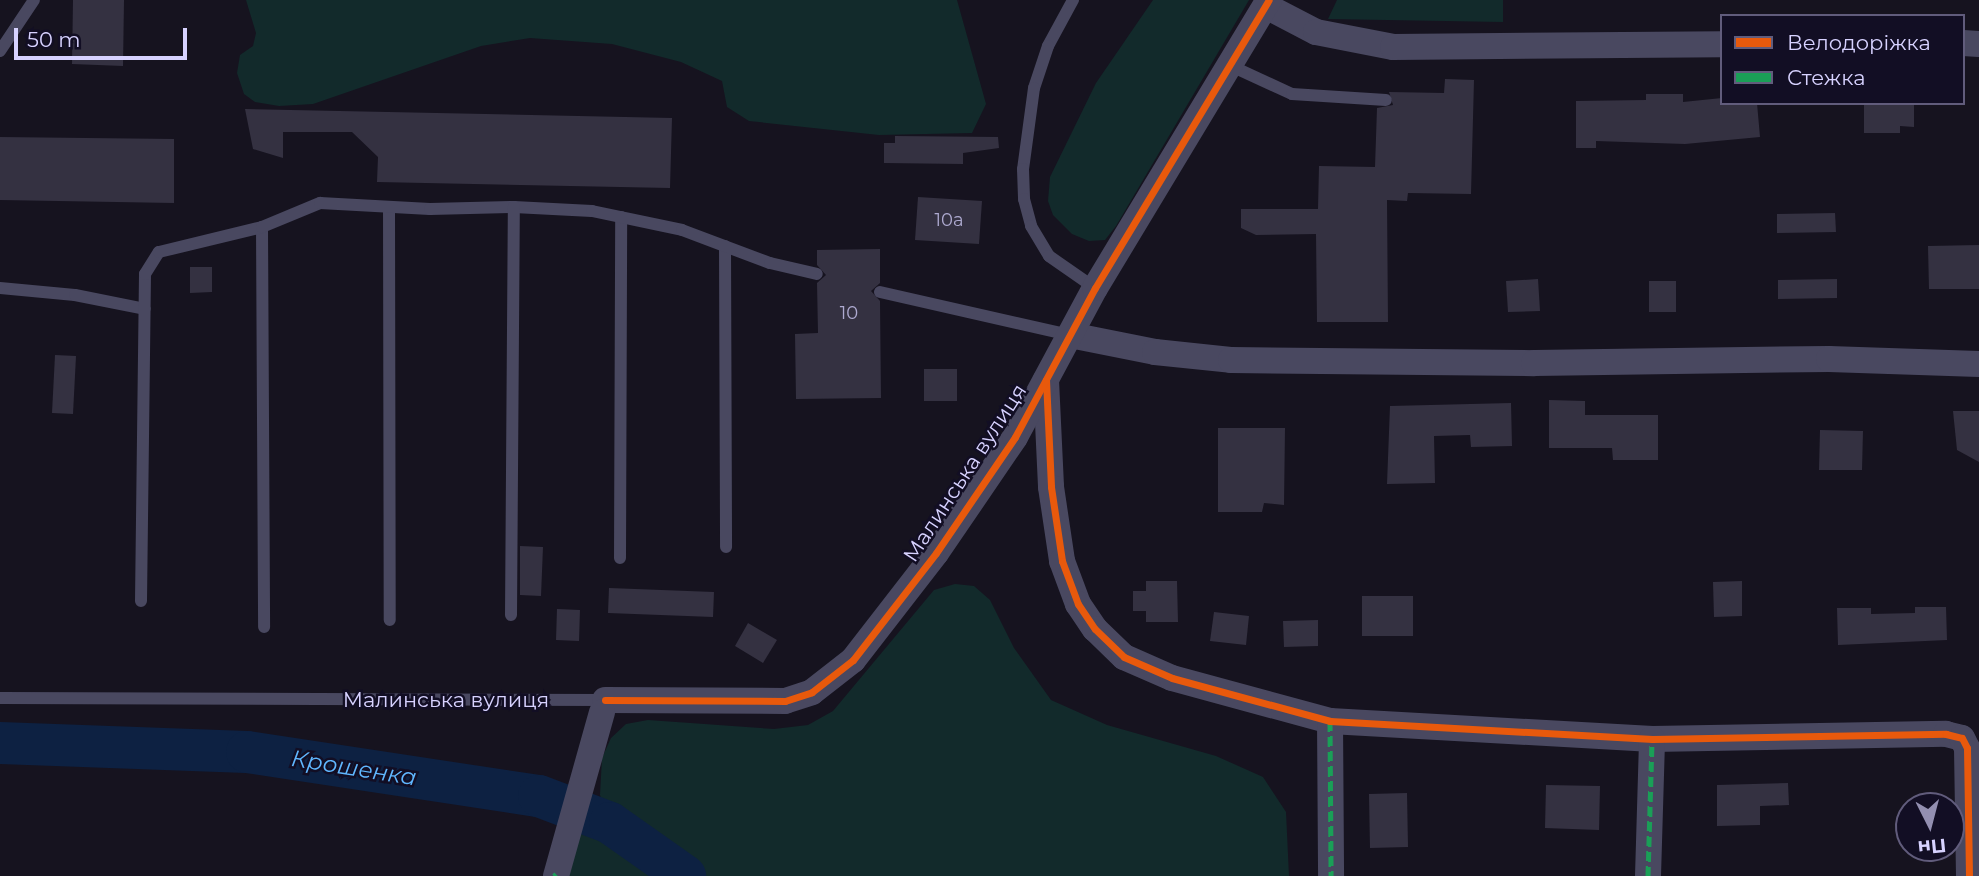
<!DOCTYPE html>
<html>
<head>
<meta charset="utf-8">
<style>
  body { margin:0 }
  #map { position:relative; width:1979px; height:876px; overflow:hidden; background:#16131f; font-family:Montserrat,sans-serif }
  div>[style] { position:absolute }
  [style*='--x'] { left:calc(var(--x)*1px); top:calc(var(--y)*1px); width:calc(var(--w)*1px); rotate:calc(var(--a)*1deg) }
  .green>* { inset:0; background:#122a2b }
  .river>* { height:42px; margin:-21px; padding:0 21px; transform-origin:21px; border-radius:21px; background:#0d2142 }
  .building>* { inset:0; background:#343141 }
  .lane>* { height:12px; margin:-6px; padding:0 6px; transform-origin:6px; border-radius:6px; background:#494860 }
  .street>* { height:26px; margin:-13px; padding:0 13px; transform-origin:13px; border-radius:13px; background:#494860 }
  .quiet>* { height:5px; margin-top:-2.5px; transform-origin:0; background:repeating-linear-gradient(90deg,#1a9f57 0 10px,transparent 0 15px) }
  .cycleway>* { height:7px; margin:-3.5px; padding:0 3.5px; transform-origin:3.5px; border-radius:3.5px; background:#e8590c }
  span { translate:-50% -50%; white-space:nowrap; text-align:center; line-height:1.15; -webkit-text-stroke:5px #120e24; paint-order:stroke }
  .number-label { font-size:18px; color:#aeaad0 }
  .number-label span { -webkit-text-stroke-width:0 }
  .street-label { font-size:21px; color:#d7d2ff }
  .water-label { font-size:23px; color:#60b7ff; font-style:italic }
  .legend { position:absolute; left:1720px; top:14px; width:245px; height:91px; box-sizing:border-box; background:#120e24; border:2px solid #615c7c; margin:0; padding:9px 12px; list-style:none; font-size:21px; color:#d7d2ff }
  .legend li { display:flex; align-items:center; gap:14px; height:35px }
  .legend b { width:35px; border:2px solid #615c7c }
  .north { position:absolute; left:1895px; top:792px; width:70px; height:70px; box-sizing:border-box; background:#120e24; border:2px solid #615c7c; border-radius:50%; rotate:174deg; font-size:19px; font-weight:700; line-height:28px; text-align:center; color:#d7d2ff }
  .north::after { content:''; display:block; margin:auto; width:24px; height:32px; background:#938fb1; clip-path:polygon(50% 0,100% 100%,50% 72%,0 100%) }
  .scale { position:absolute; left:14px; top:28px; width:173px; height:32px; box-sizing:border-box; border:4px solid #d7d2ff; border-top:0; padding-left:9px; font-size:21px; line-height:24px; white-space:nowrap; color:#d7d2ff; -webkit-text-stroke:5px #120e24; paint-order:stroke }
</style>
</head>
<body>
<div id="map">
  <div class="green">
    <div style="clip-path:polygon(246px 0,957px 0,986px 104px,972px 133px,879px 135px,749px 121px,727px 107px,722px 81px,681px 62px,612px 44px,530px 38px,481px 46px,313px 104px,279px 106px,255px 102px,244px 94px,237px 73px,240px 55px,253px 46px,256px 33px)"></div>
    <div style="clip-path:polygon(1153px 0,1249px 0,1116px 226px,1105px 240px,1089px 241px,1072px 234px,1053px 215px,1048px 201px,1050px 177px,1096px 83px)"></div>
    <div style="clip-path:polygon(1337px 0,1503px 0,1503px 22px,1328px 19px)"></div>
    <div style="clip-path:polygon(955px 584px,974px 586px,990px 600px,1014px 648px,1051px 700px,1107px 725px,1216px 756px,1263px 777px,1286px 812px,1289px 876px,556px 876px,572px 808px,609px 822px,600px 795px,602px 758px,611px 738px,626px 724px,648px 720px,774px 729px,808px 725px,833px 711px,934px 590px)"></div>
  </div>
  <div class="river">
    <div style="--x:0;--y:743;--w:247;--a:2.1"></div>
    <div style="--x:247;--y:752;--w:295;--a:8.6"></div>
    <div style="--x:539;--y:796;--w:76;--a:20.8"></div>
    <div style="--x:610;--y:823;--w:92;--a:35.2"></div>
  </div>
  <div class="building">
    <div style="clip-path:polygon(73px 0,124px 0,123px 66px,72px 64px)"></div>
    <div style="clip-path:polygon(1445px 79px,1474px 80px,1471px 194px,1408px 193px,1407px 201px,1387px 200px,1388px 322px,1317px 322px,1316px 234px,1256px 235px,1241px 228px,1241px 209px,1318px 209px,1319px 166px,1375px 167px,1377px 108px,1393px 105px,1389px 92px,1444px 93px)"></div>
    <div style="clip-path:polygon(1646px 94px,1683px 94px,1683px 102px,1722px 98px,1722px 103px,1757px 103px,1760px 137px,1685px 144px,1596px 141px,1596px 148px,1576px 148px,1576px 101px,1646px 100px)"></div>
    <div style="clip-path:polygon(1864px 103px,1914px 103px,1914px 127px,1900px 126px,1900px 133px,1864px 133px)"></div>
    <div style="clip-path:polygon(245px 109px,672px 118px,670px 188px,377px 182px,378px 157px,352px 132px,283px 132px,283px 158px,253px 149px)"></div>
    <div style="clip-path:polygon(895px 136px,998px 137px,999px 148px,963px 153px,963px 164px,884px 163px,884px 143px,895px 143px)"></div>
    <div style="clip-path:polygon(0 137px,174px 139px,174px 203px,0 200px)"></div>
    <div style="clip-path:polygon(918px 197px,982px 201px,979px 244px,915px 240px)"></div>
    <div style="clip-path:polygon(1835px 213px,1836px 232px,1777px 233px,1777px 214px)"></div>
    <div style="clip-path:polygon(1979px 245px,1979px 289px,1929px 289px,1928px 246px)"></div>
    <div style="clip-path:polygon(880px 249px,880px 283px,871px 291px,880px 301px,881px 398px,796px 399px,795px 334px,818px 333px,817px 283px,826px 275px,817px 265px,817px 250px)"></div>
    <div style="clip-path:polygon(190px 267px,212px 267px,212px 292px,190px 293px)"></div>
    <div style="clip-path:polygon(1538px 279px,1540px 311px,1508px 312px,1506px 281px)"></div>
    <div style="clip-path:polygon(1837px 279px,1837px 298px,1778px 299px,1778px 280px)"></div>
    <div style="clip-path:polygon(1649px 281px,1676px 281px,1676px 312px,1649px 312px)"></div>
    <div style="clip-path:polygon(55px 355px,76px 356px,73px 414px,52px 413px)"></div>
    <div style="clip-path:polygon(924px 369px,957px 369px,957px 401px,924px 401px)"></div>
    <div style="clip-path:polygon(1549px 400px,1585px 401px,1585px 415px,1658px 415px,1658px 460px,1613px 460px,1612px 448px,1549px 448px)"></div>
    <div style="clip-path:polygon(1511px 403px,1512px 446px,1471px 447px,1470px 435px,1434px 436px,1435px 483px,1387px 484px,1390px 406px)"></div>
    <div style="clip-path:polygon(1953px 411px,1979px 411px,1979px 462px,1957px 450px)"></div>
    <div style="clip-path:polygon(1218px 428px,1285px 428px,1284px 505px,1264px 503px,1262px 512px,1218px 512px)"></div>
    <div style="clip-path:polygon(1820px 430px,1863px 431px,1862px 470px,1819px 470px)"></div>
    <div style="clip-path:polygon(520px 546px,543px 547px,541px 596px,520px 595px)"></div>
    <div style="clip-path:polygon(1146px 581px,1177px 581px,1178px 622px,1146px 622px,1146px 611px,1133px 611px,1133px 591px,1146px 591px)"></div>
    <div style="clip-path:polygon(1742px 581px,1742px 616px,1714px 617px,1713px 582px)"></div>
    <div style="clip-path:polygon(609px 588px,714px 592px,713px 617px,608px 613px)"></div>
    <div style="clip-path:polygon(1362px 596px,1413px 596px,1413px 636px,1362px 636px)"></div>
    <div style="clip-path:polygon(1915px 607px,1946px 607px,1947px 640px,1838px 645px,1837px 608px,1871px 608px,1871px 614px,1915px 613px)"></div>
    <div style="clip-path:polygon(557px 609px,580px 610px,579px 641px,556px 640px)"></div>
    <div style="clip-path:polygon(1214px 612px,1249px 616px,1246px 645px,1210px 641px)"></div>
    <div style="clip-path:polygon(1318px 620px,1318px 646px,1284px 647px,1283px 621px)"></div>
    <div style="clip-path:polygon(748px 623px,777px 640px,763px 663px,735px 646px)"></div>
    <div style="clip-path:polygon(1788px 783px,1789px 805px,1760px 806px,1760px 825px,1717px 826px,1717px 785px)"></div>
    <div style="clip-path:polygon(1546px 785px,1600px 786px,1599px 830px,1545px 828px)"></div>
    <div style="clip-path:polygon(1407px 793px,1408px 847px,1370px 848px,1369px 794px)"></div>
  </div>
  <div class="lane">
    <div style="--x:1073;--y:0;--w:52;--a:118.5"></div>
    <div style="--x:1048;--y:46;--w:44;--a:108.4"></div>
    <div style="--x:1034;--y:88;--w:82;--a:97.7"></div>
    <div style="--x:1023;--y:169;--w:30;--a:88"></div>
    <div style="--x:1024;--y:199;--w:28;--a:75"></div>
    <div style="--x:1031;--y:226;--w:35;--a:59"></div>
    <div style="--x:1049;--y:256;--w:56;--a:34.8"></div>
    <div style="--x:0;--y:51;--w:61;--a:-56.3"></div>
    <div style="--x:1229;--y:65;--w:69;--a:24.7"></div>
    <div style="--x:1292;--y:94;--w:94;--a:3.7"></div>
    <div style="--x:389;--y:207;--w:413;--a:89.9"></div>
    <div style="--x:262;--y:227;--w:400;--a:89.7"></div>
    <div style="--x:725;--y:246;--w:301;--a:89.8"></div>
    <div style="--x:0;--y:288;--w:75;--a:5.3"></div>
    <div style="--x:75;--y:295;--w:71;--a:11.3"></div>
    <div style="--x:880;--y:292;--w:195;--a:12.8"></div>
    <div style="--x:620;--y:558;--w:341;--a:-89.8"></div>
    <div style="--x:141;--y:601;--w:327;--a:-89.3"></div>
    <div style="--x:145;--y:274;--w:26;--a:-58"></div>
    <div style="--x:159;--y:252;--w:106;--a:-13.6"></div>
    <div style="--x:262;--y:227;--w:63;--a:-22.5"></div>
    <div style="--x:320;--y:203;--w:110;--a:3.1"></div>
    <div style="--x:430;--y:209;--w:84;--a:-1.4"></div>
    <div style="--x:514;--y:207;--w:78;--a:2.9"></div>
    <div style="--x:592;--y:211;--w:92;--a:11.9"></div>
    <div style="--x:682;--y:230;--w:94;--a:20.6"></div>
    <div style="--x:770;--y:263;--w:48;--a:13.2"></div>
    <div style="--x:511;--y:615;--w:408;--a:-89.6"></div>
    <div style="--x:0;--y:698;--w:605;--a:0.19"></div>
  </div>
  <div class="street">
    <div style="--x:1266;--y:6;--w:56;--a:27.5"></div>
    <div style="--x:1316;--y:32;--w:78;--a:11"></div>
    <div style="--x:1393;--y:47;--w:329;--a:-0.5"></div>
    <div style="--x:1963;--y:43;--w:16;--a:4"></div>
    <div style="--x:1070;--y:335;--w:87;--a:11.3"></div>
    <div style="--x:1155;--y:352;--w:76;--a:6"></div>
    <div style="--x:1231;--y:360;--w:303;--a:0.6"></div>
    <div style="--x:1534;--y:363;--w:295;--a:-0.8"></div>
    <div style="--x:1829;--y:359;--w:150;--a:1.9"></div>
    <div style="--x:1046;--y:380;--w:107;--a:87.3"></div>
    <div style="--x:1051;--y:487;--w:75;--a:81.5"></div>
    <div style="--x:1062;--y:561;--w:46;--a:69.6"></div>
    <div style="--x:1078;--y:604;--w:30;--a:56"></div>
    <div style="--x:1095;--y:629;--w:40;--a:44"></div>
    <div style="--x:1124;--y:657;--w:52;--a:23.6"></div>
    <div style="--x:1172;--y:678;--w:164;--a:15.2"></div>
    <div style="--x:1330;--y:721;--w:323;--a:3.2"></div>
    <div style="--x:1652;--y:739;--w:294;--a:-1"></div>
    <div style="--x:1946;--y:734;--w:16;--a:14"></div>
    <div style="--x:1962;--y:738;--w:11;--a:63"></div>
    <div style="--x:1967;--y:748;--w:128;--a:89.1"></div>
    <div style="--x:605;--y:700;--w:180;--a:0.3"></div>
    <div style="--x:785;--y:701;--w:28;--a:-18"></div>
    <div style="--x:812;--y:692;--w:52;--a:-38"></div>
    <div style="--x:853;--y:660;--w:135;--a:-52.2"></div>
    <div style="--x:936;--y:553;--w:140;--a:-55.7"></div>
    <div style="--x:1015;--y:437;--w:169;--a:-61.8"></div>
    <div style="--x:1095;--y:288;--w:336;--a:-58.9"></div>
    <div style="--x:1330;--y:721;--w:155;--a:89.6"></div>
    <div style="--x:556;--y:876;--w:170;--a:-74.3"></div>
    <div style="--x:1648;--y:876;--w:137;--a:-88.3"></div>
  </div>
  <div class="quiet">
    <div style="--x:1330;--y:721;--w:155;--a:89.6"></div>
    <div style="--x:554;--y:876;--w:3;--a:-45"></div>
    <div style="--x:1648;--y:876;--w:137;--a:-88.3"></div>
  </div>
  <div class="cycleway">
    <div style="--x:1046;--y:380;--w:107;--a:87.3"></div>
    <div style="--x:1051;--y:487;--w:75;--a:81.5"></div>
    <div style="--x:1062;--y:561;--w:46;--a:69.6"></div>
    <div style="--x:1078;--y:604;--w:30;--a:56"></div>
    <div style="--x:1095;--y:629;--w:40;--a:44"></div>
    <div style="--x:1124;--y:657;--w:52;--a:23.6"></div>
    <div style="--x:1172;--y:678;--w:164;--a:15.2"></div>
    <div style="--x:1330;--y:721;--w:323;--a:3.2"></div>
    <div style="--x:1652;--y:739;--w:294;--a:-1"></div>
    <div style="--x:1946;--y:734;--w:16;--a:14"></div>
    <div style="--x:1962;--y:738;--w:11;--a:63"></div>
    <div style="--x:1967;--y:748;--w:128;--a:89.1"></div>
    <div style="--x:605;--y:700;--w:180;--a:0.3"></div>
    <div style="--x:785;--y:701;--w:28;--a:-18"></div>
    <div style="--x:812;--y:692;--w:52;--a:-38"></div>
    <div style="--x:853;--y:660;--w:135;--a:-52.2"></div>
    <div style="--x:936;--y:553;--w:140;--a:-55.7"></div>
    <div style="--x:1015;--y:437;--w:169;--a:-61.8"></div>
    <div style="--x:1095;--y:288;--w:336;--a:-58.9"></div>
  </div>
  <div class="number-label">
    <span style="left:949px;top:220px">10а</span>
    <span style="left:849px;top:313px">10</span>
  </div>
  <div class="street-label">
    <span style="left:965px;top:473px;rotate:-57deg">Малинська вулиця</span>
    <span style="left:446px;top:700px">Малинська вулиця</span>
  </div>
  <div class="water-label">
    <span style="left:354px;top:768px;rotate:9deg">Крошенка</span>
  </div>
  <ul class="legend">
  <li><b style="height:9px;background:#e8590c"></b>Велодоріжка</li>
  <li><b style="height:9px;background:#1a9f57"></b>Стежка</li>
  </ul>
  <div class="north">Пн</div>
  <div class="scale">50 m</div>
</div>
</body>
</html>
